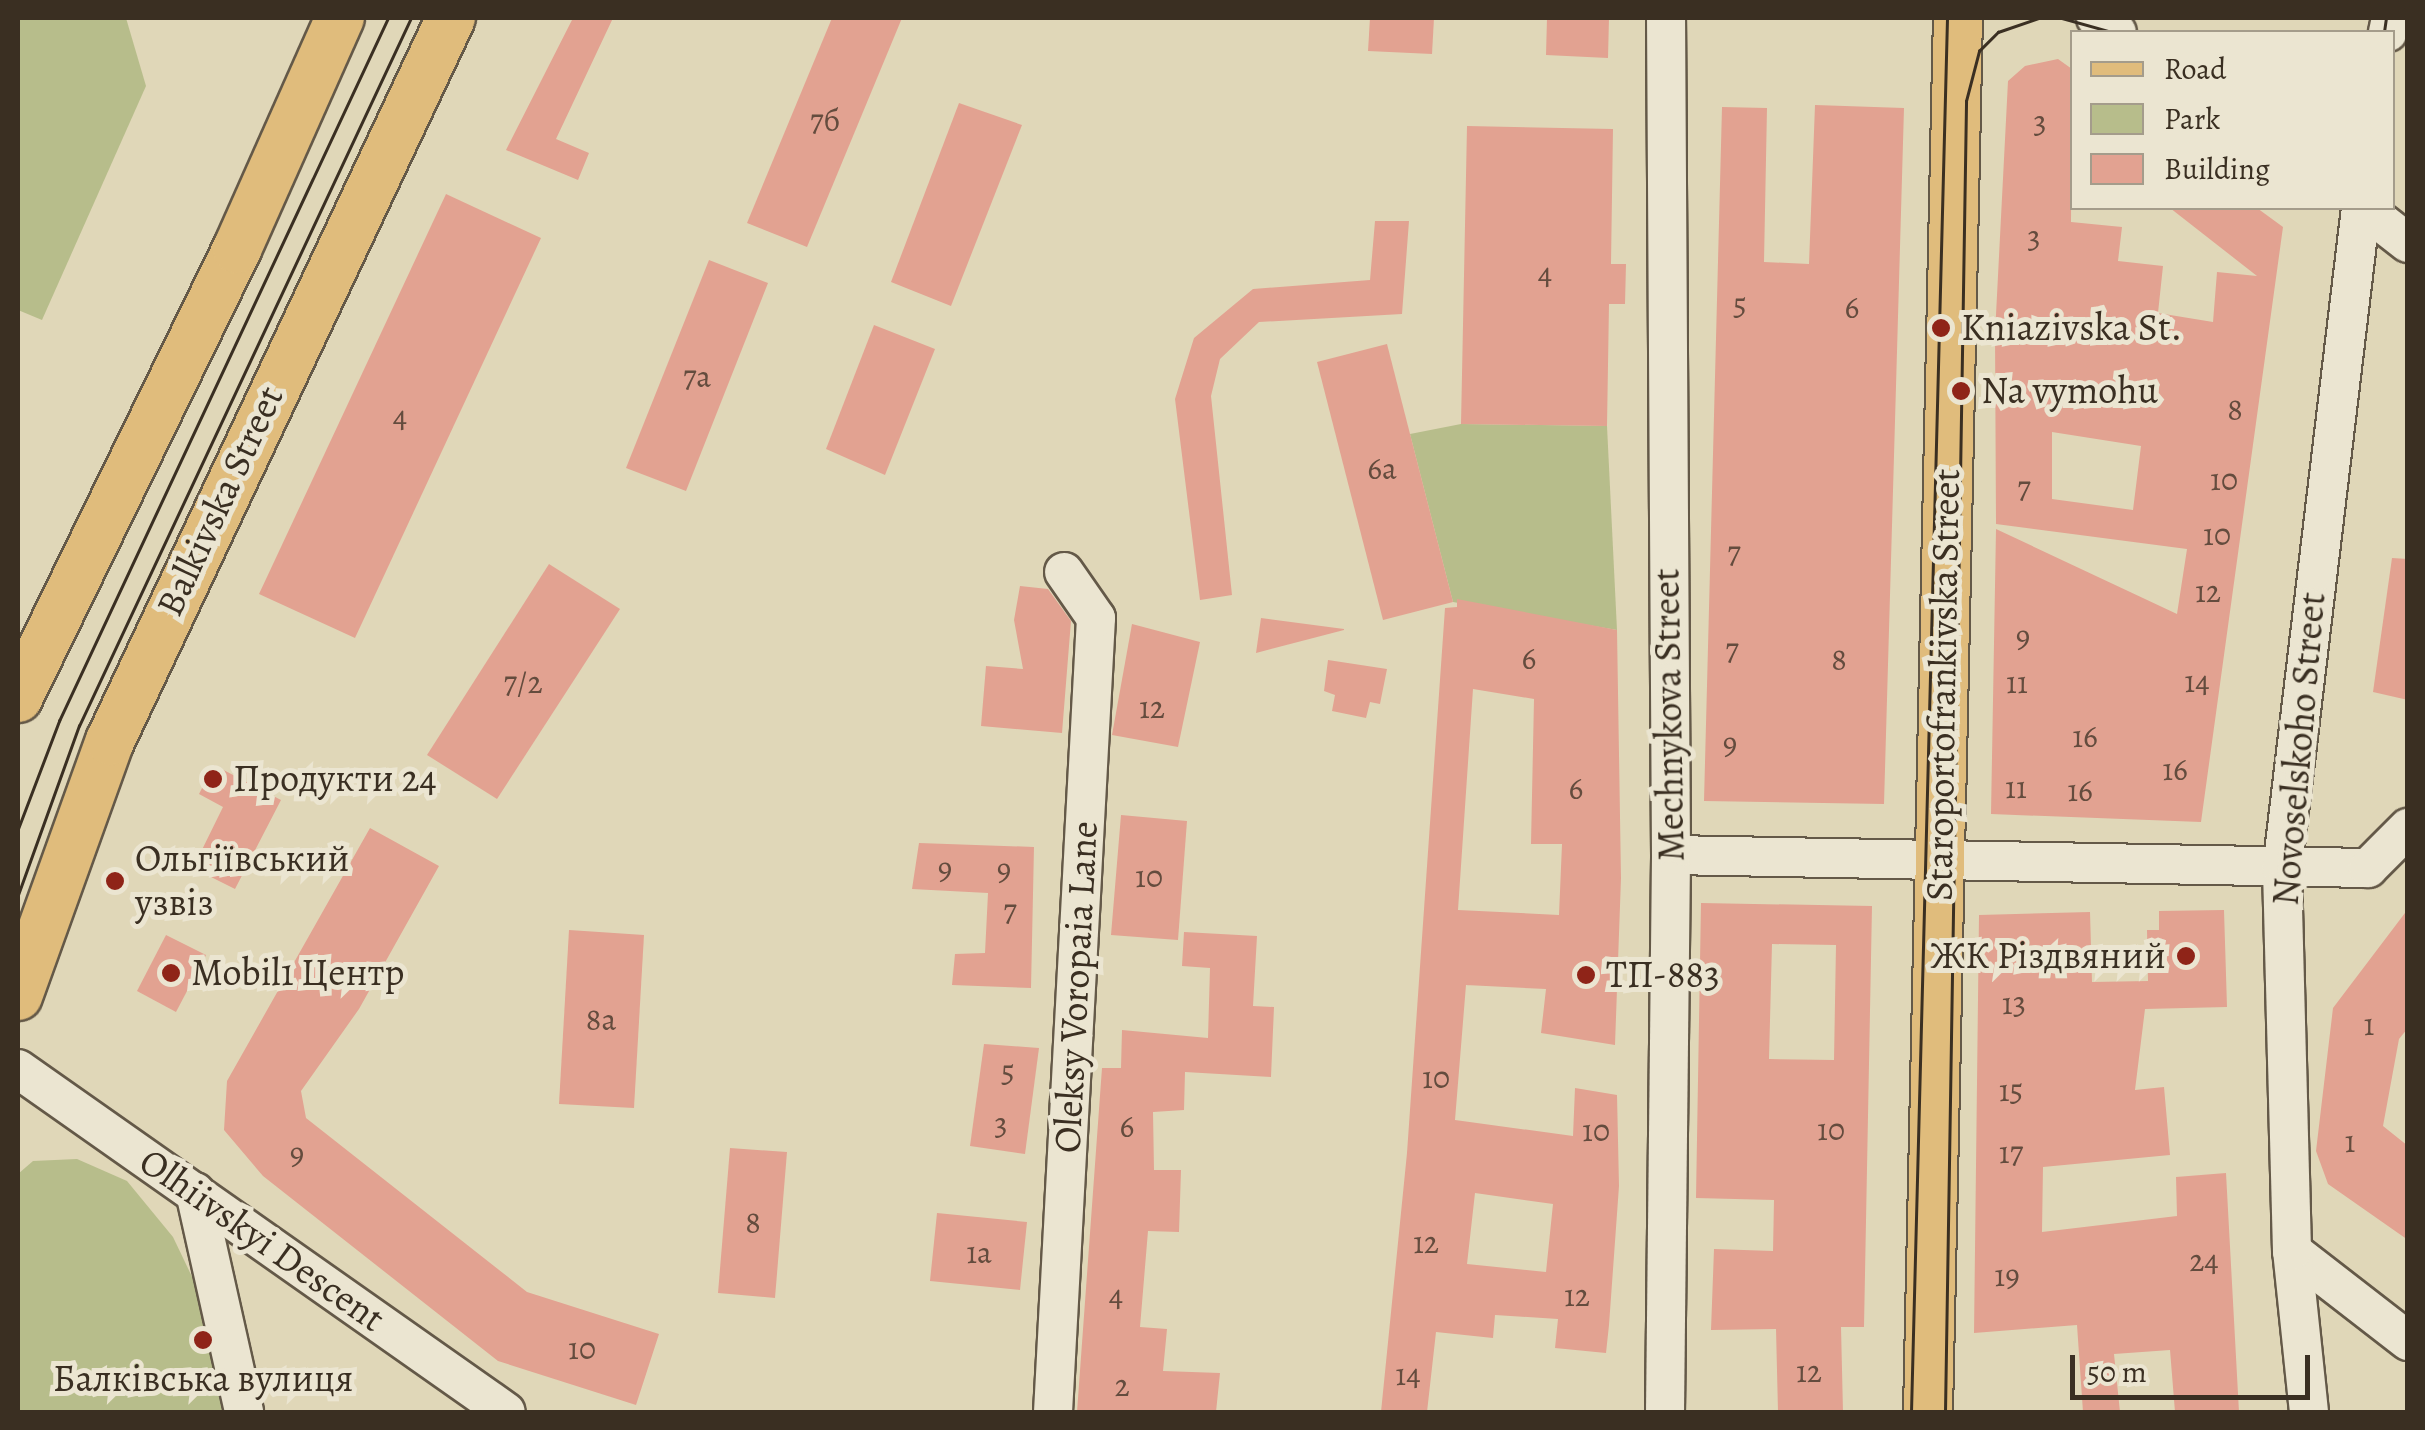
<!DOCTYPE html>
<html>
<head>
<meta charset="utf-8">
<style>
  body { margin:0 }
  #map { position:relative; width:2425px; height:1430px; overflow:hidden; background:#e0d7b8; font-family:Alegreya,serif }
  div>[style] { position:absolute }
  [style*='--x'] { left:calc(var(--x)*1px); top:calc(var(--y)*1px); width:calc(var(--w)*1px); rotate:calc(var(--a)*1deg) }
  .green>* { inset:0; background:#b7bd8b }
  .building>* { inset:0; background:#e2a291 }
  .roads { filter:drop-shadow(2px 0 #645948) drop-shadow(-2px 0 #645948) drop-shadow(0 2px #645948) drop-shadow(0 -2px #645948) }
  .minor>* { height:38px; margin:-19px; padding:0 19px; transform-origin:19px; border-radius:19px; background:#ebe5d1 }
  .major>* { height:48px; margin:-24px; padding:0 24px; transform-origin:24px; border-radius:24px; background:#e0bc7c }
  .tram>* { height:2.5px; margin:-1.25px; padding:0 1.25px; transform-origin:1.25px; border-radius:1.25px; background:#3a2f22 }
  .dots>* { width:28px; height:28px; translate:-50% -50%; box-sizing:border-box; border:5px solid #ebe5d1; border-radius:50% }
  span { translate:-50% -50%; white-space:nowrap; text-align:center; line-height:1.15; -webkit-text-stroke:10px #ebe5d1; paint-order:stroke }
  .number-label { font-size:32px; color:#644c3e }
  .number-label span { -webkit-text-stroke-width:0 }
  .poi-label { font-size:38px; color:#3a2f22 }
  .left { translate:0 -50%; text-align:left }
  .right { translate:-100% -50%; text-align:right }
  .street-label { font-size:38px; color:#3a2f22 }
  .frame { position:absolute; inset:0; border:20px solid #3a2f22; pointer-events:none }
  .legend { position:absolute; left:2070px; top:30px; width:325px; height:180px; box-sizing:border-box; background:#ebe5d1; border:2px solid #a49c8b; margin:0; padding:12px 18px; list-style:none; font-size:30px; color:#3a2f22 }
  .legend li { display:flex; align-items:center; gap:20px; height:50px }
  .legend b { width:50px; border:2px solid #a49c8b }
  .scale { position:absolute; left:2070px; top:1355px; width:240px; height:45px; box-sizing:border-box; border:5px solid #3a2f22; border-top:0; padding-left:12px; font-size:30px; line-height:35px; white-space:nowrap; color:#3a2f22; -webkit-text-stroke:8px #ebe5d1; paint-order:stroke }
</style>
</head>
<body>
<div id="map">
  <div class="green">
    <div style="clip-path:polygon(18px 18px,126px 18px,146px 86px,42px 320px,18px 310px)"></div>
    <div style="clip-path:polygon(1461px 424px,1607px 426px,1617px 630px,1453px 602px,1410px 434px)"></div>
    <div style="clip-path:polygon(77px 1159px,127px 1181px,173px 1237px,207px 1308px,233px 1412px,18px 1412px,18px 1174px,33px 1161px)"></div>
  </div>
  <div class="building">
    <div style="clip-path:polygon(573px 18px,613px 18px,556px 139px,589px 153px,578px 180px,506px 150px)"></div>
    <div style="clip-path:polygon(832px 18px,902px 18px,807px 247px,747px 223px)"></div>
    <div style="clip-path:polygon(1370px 18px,1434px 18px,1432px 54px,1368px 51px)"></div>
    <div style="clip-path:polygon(1547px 18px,1609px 18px,1608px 58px,1546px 55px)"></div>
    <div style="clip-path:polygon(evenodd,2058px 59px,2072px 69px,2071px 222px,2122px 227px,2118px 261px,2163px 266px,2158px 313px,2213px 322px,2217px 272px,2257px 276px,2170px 208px,2257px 208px,2283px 227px,2201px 822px,1991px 814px,1996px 529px,2177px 614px,2187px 549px,1996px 524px,1995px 334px,2008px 81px,2025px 66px,2058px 59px,2052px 432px,2141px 446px,2133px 510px,2052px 499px,2052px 432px)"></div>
    <div style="clip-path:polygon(959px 103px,1022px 125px,951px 306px,891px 282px)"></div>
    <div style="clip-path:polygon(1815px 105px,1904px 108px,1884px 804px,1704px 801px,1722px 107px,1767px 108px,1764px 262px,1809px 264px)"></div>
    <div style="clip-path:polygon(1467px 126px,1613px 129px,1611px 264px,1626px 264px,1625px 304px,1609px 304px,1607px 426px,1461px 424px)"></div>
    <div style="clip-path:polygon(446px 194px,541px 238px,355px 638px,259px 594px)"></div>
    <div style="clip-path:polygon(1375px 221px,1409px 221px,1402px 314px,1259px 322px,1220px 359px,1211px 396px,1232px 595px,1200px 600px,1175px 399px,1194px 338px,1253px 289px,1370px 280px)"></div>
    <div style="clip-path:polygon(709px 260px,768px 283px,686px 491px,626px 468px)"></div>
    <div style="clip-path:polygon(874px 325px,935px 349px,885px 475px,826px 449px)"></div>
    <div style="clip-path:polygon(1387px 344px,1453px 602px,1383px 620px,1317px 362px)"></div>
    <div style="clip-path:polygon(2392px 558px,2408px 559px,2408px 700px,2373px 692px)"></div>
    <div style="clip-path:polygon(549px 564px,620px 609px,497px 799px,427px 755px)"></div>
    <div style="clip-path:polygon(1020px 586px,1048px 589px,1071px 621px,1062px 733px,981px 726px,986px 666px,1023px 669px,1014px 620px)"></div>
    <div style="clip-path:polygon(evenodd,1457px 599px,1617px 630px,1621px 878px,1615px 1045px,1541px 1033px,1546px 989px,1466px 985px,1455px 1120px,1573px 1136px,1575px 1088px,1617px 1095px,1619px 1186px,1609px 1325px,1606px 1353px,1555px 1348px,1558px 1319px,1495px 1315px,1493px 1338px,1436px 1332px,1427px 1412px,1381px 1412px,1407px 1153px,1445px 608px,1457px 607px,1457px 599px,1473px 689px,1534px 699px,1531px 844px,1562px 844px,1559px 915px,1458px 910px,1473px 689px,1457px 599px,1475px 1193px,1553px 1204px,1546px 1272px,1467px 1264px,1475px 1193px)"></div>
    <div style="clip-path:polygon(1261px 618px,1344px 629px,1344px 630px,1256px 653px)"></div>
    <div style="clip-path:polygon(1132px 624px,1200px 642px,1178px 747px,1112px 735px)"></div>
    <div style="clip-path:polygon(1328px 660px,1387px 669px,1380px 704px,1370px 702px,1366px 718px,1332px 711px,1335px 695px,1324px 691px)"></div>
    <div style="clip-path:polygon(214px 765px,281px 800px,235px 889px,193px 868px,223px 807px,199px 794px)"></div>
    <div style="clip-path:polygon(1121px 815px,1187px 821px,1178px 940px,1111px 935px)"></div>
    <div style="clip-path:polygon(370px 828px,439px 866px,359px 1009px,301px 1091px,306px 1118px,527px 1292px,659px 1334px,636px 1405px,498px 1361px,263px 1176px,224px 1130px,227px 1081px)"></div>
    <div style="clip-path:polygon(919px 843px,1034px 847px,1031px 988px,952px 985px,955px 954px,985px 953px,988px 893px,912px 889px)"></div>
    <div style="clip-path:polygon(evenodd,1701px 903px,1872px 906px,1864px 1327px,1841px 1327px,1843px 1412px,1778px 1412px,1776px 1329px,1711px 1330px,1714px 1249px,1773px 1251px,1774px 1200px,1696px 1198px,1701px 903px,1772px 944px,1836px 945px,1834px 1060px,1769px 1059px,1772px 944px)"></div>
    <div style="clip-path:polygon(2408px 909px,2408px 1028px,2399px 1039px,2383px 1126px,2408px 1146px,2408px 1240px,2328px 1184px,2316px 1151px,2333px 1008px)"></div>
    <div style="clip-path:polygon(2224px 910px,2227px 1007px,2145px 1009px,2135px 1090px,2164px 1087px,2170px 1155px,2043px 1167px,2042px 1232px,2177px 1216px,2176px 1177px,2226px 1173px,2239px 1412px,2175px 1412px,2170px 1350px,2114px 1354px,2120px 1412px,2083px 1412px,2077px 1325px,1974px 1333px,1979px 915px,2090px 912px,2092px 982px,2148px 981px,2147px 930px,2159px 930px,2159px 911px)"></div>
    <div style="clip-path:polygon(569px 930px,644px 935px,634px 1108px,559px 1104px)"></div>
    <div style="clip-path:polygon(1184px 932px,1257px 936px,1253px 1006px,1274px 1007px,1271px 1077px,1185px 1072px,1184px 1110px,1153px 1112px,1154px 1170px,1181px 1170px,1179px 1232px,1148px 1231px,1140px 1327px,1167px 1329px,1163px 1371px,1220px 1373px,1216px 1412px,1077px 1412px,1102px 1068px,1121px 1068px,1122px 1030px,1208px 1038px,1210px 968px,1182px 966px)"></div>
    <div style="clip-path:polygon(166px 935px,206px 955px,176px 1012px,137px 991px)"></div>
    <div style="clip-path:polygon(984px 1044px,1039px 1048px,1025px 1154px,970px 1146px)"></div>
    <div style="clip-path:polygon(730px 1148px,787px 1152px,775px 1298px,718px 1293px)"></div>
    <div style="clip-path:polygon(937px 1213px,1027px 1222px,1020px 1290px,930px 1281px)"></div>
  </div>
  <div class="roads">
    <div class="minor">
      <div style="--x:2096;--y:18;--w:25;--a:34"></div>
      <div style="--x:2388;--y:32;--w:14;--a:-78"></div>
      <div style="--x:2363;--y:208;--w:57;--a:37.9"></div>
      <div style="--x:1671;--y:855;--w:697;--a:1.07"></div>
      <div style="--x:2368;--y:868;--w:57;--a:-45"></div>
      <div style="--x:18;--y:1069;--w:596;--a:35.1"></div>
      <div style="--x:195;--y:1192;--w:225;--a:77.4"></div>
      <div style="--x:2292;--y:1251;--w:147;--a:37.8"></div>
      <div style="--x:1053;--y:1412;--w:795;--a:-86.9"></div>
      <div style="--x:1096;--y:618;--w:56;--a:-124.8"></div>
      <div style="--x:1665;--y:1412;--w:557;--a:-89.38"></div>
      <div style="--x:1671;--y:855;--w:837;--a:-90.34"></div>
      <div style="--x:2309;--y:1412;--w:162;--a:-96"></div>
      <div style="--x:2292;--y:1251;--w:381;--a:-91.5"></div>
      <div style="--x:2282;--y:870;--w:667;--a:-83.19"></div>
    </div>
    <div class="major">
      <div style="--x:18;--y:698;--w:500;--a:-64"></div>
      <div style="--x:237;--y:249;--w:253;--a:-66"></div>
      <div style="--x:18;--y:996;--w:271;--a:-70.2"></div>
      <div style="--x:110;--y:741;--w:799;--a:-64.75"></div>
      <div style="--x:1928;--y:1412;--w:1394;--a:-88.77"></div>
    </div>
  </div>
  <div class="tram">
    <div style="--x:2062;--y:18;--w:52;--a:15.6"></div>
    <div style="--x:2384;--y:32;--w:14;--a:-82"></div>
    <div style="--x:18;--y:829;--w:116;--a:-69.2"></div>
    <div style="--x:59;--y:721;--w:776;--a:-64.92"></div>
    <div style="--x:18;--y:895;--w:180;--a:-70.2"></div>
    <div style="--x:79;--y:726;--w:782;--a:-64.88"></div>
    <div style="--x:1911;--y:1412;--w:1394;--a:-88.52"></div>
    <div style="--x:1945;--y:1412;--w:1311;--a:-89.08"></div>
    <div style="--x:1966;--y:101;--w:52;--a:-75.4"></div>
    <div style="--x:1979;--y:51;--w:27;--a:-45"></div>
    <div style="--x:1998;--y:32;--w:43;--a:-18.9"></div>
  </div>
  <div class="dots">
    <div style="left:1941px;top:328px;background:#8f2418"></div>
    <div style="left:1961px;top:391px;background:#8f2418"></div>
    <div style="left:213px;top:779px;background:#8f2418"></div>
    <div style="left:115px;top:881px;background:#8f2418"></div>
    <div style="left:2186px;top:956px;background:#8f2418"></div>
    <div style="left:171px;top:973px;background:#8f2418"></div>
    <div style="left:1586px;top:975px;background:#8f2418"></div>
    <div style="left:203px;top:1340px;background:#8f2418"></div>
  </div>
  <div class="number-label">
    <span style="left:825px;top:120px">7б</span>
    <span style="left:2040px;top:122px">3</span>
    <span style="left:2034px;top:237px">3</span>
    <span style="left:1545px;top:273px">4</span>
    <span style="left:1740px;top:304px">5</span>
    <span style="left:1852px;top:307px">6</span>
    <span style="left:697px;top:376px">7а</span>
    <span style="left:2235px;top:409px">8</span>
    <span style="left:400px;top:416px">4</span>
    <span style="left:1382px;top:468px">6а</span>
    <span style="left:2224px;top:479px">10</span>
    <span style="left:2024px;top:487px">7</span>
    <span style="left:2217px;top:534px">10</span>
    <span style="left:1734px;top:552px">7</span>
    <span style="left:2208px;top:591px">12</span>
    <span style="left:2023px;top:636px">9</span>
    <span style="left:1732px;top:649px">7</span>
    <span style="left:1529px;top:658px">6</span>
    <span style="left:1839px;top:659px">8</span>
    <span style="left:2197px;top:681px">14</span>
    <span style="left:523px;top:682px">7/2</span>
    <span style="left:2017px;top:682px">11</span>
    <span style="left:1152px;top:707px">12</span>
    <span style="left:2085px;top:736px">16</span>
    <span style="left:1730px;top:743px">9</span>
    <span style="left:2175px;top:769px">16</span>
    <span style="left:2016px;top:787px">11</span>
    <span style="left:1576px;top:788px">6</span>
    <span style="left:2080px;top:790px">16</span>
    <span style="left:945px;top:868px">9</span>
    <span style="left:1004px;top:869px">9</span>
    <span style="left:1149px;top:876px">10</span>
    <span style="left:1010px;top:910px">7</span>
    <span style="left:2014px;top:1003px">13</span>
    <span style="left:601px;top:1019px">8а</span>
    <span style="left:2369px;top:1024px">1</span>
    <span style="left:1008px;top:1071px">5</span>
    <span style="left:1436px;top:1077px">10</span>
    <span style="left:2011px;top:1090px">15</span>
    <span style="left:1001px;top:1124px">3</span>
    <span style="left:1127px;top:1126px">6</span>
    <span style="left:1831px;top:1129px">10</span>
    <span style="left:1596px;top:1130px">10</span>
    <span style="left:2350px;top:1141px">1</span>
    <span style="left:2011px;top:1152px">17</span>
    <span style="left:297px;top:1153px">9</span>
    <span style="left:753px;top:1222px">8</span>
    <span style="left:1426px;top:1242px">12</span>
    <span style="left:979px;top:1252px">1а</span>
    <span style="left:2204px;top:1260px">24</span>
    <span style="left:2007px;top:1275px">19</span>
    <span style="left:1116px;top:1295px">4</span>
    <span style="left:1577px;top:1295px">12</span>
    <span style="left:582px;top:1348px">10</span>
    <span style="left:1809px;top:1371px">12</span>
    <span style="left:1408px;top:1374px">14</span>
    <span style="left:1122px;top:1385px">2</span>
  </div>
  <div class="poi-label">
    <span class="left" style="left:1961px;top:328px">Kniazivska St.</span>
    <span class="left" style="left:1981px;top:391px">Na vymohu</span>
    <span class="left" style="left:233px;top:779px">Продукти 24</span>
    <span class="left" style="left:135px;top:881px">Ольгіївський<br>узвіз</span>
    <span class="right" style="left:2166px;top:956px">ЖК Різдвяний</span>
    <span class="left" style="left:191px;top:973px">Mobil1 Центр</span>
    <span class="left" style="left:1606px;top:975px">ТП-883</span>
    <span style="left:203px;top:1379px">Балківська вулиця</span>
  </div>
  <div class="street-label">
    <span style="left:220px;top:501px;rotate:-65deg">Balkivska Street</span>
    <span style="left:1943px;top:685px;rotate:-89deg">Staroportofrankivska Street</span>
    <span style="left:1669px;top:715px;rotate:-91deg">Mechnykova Street</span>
    <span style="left:2299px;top:749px;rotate:-85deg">Novoselskoho Street</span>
    <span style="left:1076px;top:987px;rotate:-87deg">Oleksy Voropaia Lane</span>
    <span style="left:262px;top:1240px;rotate:35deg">Olhiivskyi Descent</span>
  </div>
  <div class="frame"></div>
  <ul class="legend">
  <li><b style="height:12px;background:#e0bc7c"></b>Road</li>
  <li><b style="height:28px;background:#b7bd8b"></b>Park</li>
  <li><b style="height:28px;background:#e2a291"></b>Building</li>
  </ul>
  <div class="scale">50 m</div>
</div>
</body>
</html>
